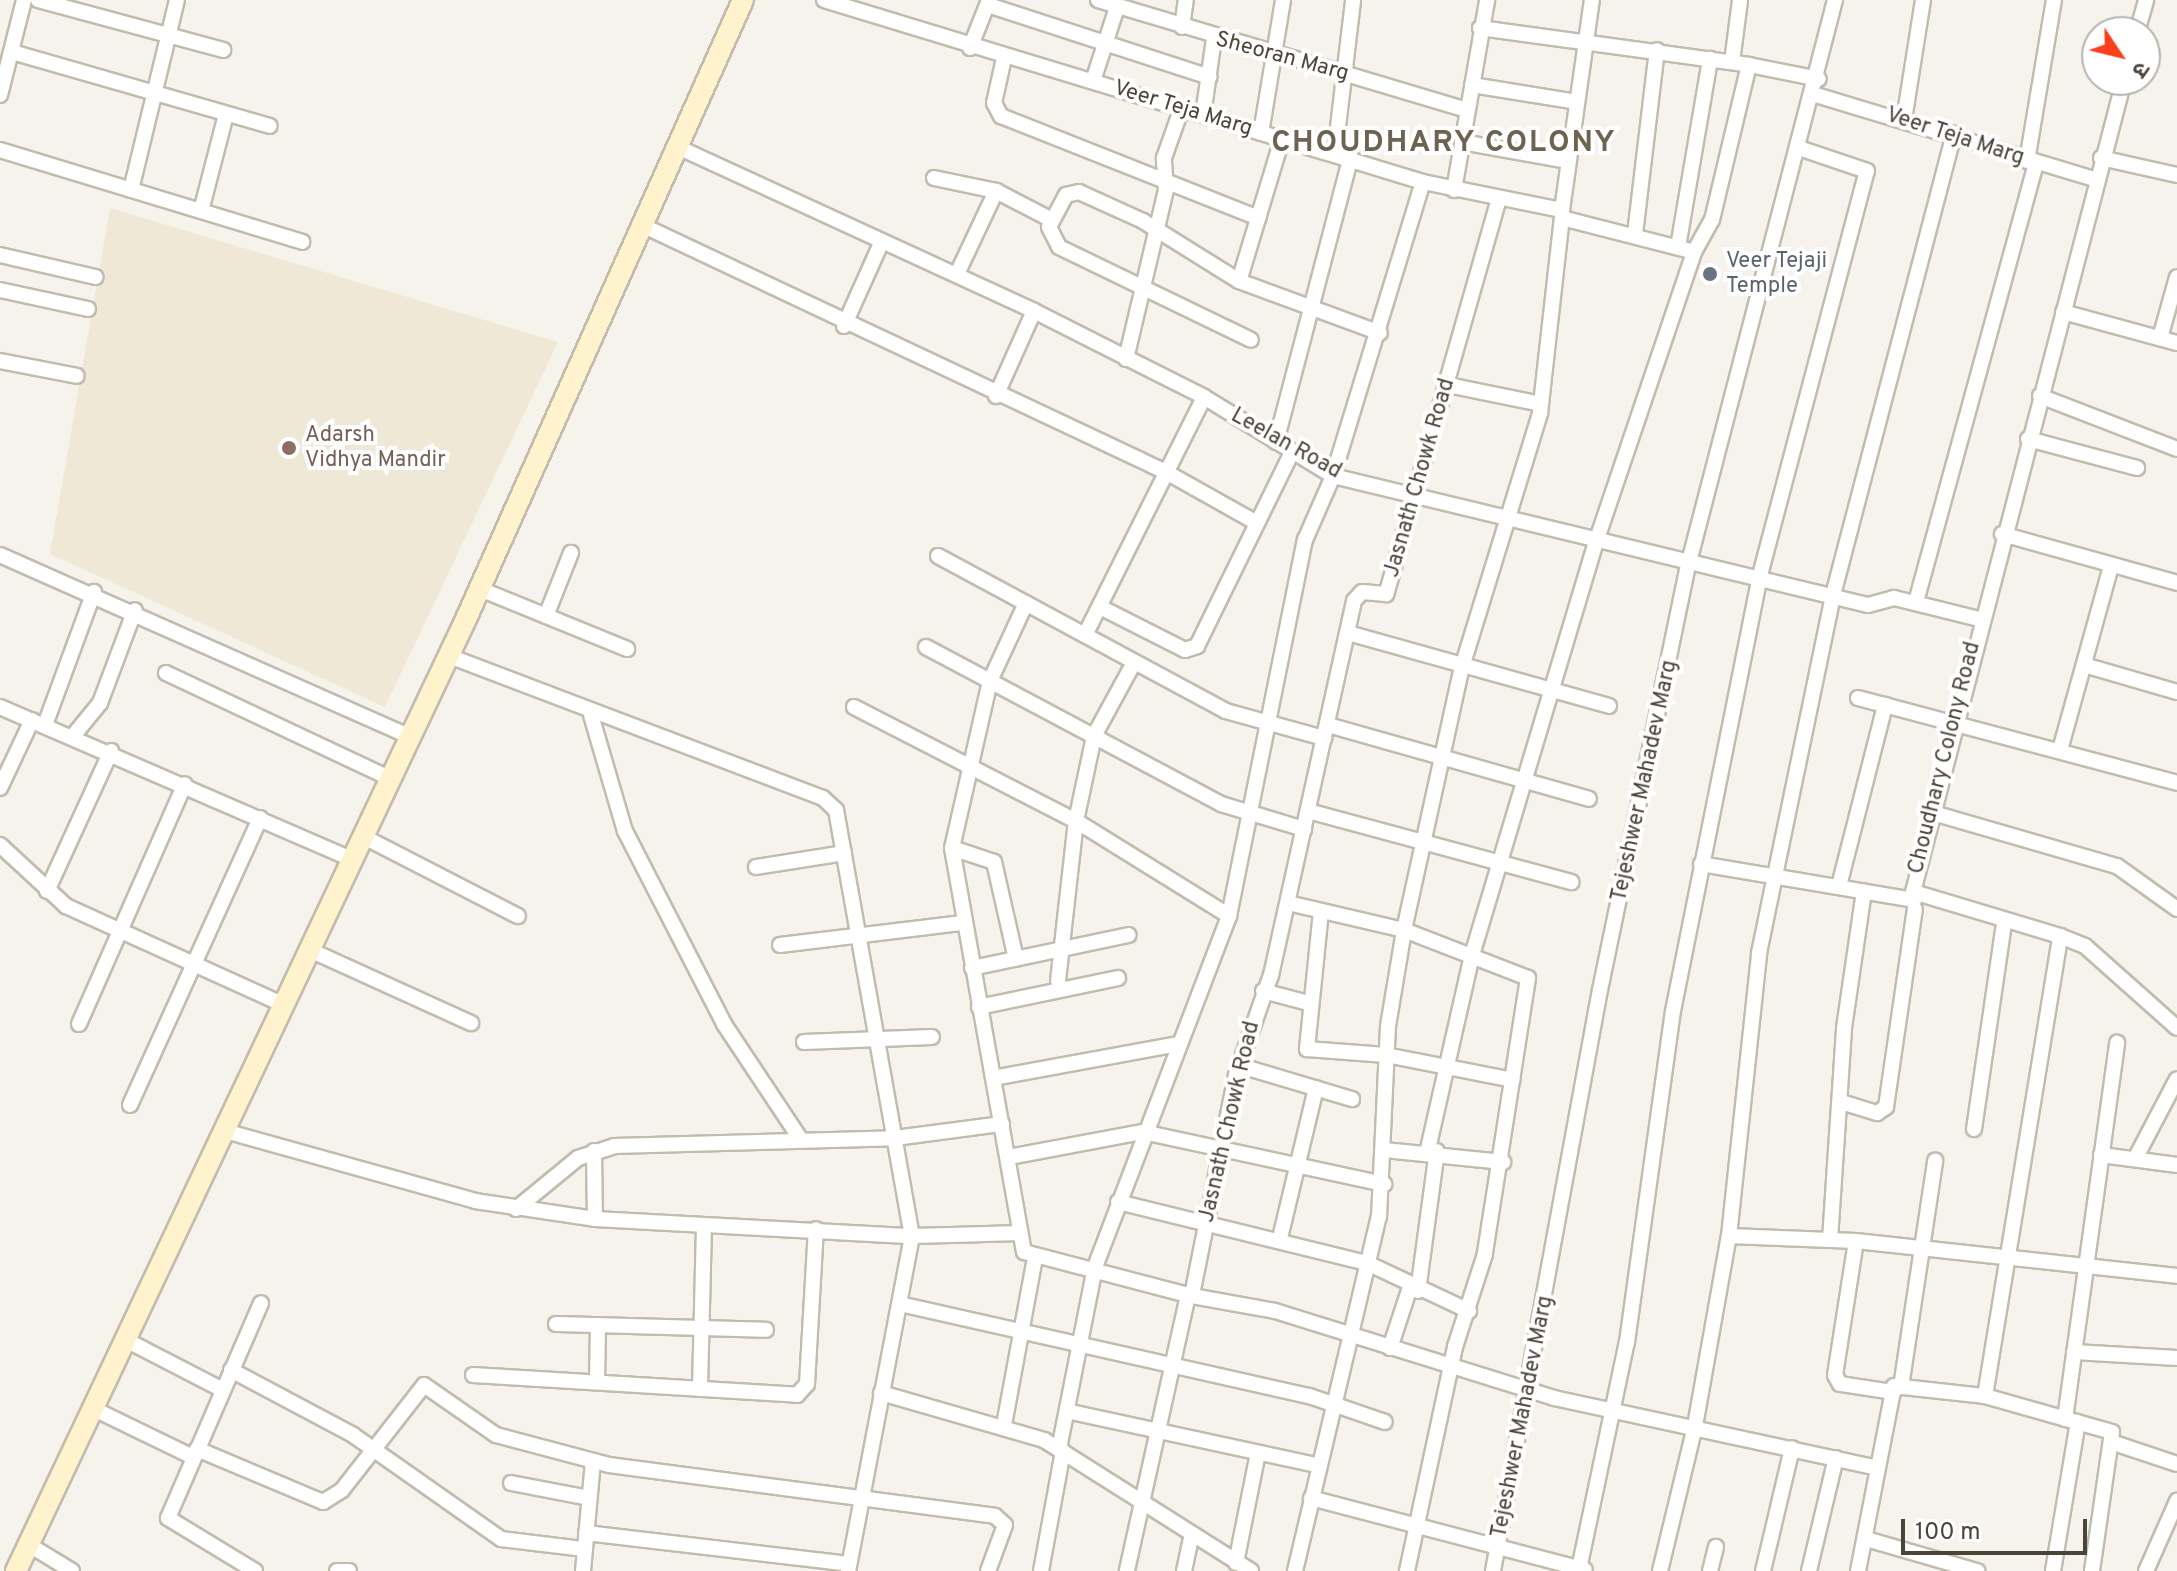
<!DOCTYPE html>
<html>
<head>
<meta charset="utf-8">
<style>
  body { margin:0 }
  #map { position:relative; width:2177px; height:1571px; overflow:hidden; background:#f6f3ec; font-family:Overpass,"Noto Sans Devanagari",sans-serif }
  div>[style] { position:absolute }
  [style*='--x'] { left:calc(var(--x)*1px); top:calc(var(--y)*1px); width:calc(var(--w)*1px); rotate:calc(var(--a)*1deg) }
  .education>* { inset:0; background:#efe8d6 }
  .roads { filter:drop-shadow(2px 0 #c2bbae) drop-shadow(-2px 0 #c2bbae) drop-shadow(0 2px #c2bbae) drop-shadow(0 -2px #c2bbae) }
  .street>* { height:14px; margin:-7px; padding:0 7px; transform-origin:7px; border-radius:7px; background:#fff }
  .secondary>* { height:20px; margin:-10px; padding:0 10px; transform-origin:10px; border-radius:10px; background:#fff3cd }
  .dots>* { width:22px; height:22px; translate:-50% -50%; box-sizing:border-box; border:4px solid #fff; border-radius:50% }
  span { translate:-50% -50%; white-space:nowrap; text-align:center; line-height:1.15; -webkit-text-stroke:8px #fff; paint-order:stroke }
  .street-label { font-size:22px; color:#4b4439 }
  .worship-label { font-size:22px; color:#5b616d }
  .left { translate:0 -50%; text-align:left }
  .education-label { font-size:22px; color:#785e54 }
  .district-label { font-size:30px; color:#6e6250; font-weight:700; letter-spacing:2px }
  .north { position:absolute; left:2081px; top:16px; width:80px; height:80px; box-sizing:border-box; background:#fff; border:2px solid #b7b4b0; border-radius:50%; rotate:125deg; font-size:22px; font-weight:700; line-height:32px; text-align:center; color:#4b4439 }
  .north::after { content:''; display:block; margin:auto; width:28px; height:36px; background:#fc3f1d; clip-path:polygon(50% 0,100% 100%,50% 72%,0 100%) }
  .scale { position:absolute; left:1901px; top:1519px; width:186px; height:36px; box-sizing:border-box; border:4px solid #4b4439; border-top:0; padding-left:10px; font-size:24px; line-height:28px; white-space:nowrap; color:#4b4439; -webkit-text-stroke:6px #fff; paint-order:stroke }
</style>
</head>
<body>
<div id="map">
  <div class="education">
    <div style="clip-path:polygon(110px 208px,558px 342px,385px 707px,50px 554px)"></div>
  </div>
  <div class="roads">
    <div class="street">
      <div style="--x:38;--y:0;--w:192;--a:15.1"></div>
      <div style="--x:824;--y:0;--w:626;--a:16.9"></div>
      <div style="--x:1423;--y:182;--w:142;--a:11.4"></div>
      <div style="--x:1562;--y:210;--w:8;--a:90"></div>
      <div style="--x:1562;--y:218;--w:136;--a:14.4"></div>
      <div style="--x:1694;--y:252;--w:37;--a:-61"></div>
      <div style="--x:1712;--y:220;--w:159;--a:-76.6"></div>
      <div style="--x:1749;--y:65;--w:71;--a:11.3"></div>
      <div style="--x:1098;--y:0;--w:385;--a:16.6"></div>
      <div style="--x:988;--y:5;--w:233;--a:18"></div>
      <div style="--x:1182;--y:27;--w:27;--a:-82"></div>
      <div style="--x:1480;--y:28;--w:272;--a:7.8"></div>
      <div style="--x:2137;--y:32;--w:33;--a:-74"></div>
      <div style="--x:970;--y:48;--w:52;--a:-68.4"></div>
      <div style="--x:12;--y:52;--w:268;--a:16"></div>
      <div style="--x:1004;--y:58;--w:46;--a:102.5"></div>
      <div style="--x:994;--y:103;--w:15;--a:62"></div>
      <div style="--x:1001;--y:116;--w:277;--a:21.6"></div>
      <div style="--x:1732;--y:62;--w:63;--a:-82.6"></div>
      <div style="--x:1093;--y:81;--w:78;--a:-72"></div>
      <div style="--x:1472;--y:85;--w:106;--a:9.2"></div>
      <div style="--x:0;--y:95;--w:98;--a:-75.8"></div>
      <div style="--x:1816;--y:95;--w:291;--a:16.8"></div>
      <div style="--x:1203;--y:115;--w:77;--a:-81.8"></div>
      <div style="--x:1904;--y:120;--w:121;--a:-81"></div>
      <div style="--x:1261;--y:133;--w:135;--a:-80.6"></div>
      <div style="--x:1282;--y:139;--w:148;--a:106.8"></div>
      <div style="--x:1239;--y:281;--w:150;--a:20.2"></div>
      <div style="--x:1462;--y:142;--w:108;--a:10.2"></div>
      <div style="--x:682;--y:149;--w:387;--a:24.7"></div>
      <div style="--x:1034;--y:311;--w:191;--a:26.8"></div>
      <div style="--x:1204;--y:397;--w:151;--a:31.5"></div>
      <div style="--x:1333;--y:476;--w:550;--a:13.56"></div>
      <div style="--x:1868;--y:605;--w:27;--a:-15"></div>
      <div style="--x:1894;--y:598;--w:88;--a:13.9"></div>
      <div style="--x:0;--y:150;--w:316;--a:16.9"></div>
      <div style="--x:1335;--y:152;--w:153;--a:-83.2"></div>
      <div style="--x:2101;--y:158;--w:78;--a:12.6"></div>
      <div style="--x:2027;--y:161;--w:163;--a:-80.5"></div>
      <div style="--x:934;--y:178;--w:63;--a:11.8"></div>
      <div style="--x:996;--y:191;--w:63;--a:27.4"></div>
      <div style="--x:131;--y:190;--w:195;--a:-76.4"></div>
      <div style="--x:1454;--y:190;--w:193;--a:-80.1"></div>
      <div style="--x:1498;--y:202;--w:408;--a:105.9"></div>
      <div style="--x:1386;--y:594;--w:24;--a:-175"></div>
      <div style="--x:1362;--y:592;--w:12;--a:132"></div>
      <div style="--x:1354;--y:601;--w:383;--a:102.5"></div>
      <div style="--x:1271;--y:975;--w:106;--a:109.3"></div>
      <div style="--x:1236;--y:1075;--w:225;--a:101.3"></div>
      <div style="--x:1192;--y:1296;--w:84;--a:10.2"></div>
      <div style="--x:1275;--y:1311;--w:292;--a:17.3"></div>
      <div style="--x:1554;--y:1398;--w:331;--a:12.2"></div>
      <div style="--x:1562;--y:210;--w:212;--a:-81.9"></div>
      <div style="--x:201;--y:211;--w:100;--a:-75.5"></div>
      <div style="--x:646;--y:227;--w:575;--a:25.23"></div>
      <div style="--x:1166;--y:472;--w:104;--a:29.3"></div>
      <div style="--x:1635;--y:234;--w:185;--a:-83.2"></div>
      <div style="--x:1678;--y:247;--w:191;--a:-80.3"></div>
      <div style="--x:0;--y:255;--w:98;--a:13"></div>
      <div style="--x:957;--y:274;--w:92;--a:-64.8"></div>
      <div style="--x:1239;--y:281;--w:113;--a:-148"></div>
      <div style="--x:1143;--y:221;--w:70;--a:-155.6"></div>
      <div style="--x:1079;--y:192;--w:13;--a:167"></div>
      <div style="--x:1066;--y:195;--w:36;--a:118"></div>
      <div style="--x:1049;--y:227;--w:22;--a:63"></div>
      <div style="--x:1059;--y:247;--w:213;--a:25.8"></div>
      <div style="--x:0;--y:290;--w:90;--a:12.2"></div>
      <div style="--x:2063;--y:312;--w:118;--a:15.2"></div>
      <div style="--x:844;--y:326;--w:93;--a:-65.9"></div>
      <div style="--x:2160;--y:338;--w:63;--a:-74.4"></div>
      <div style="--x:1126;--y:359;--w:174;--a:-76.7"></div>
      <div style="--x:1166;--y:190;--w:32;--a:-94"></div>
      <div style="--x:1164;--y:158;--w:51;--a:-70.5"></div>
      <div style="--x:0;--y:361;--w:78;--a:11"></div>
      <div style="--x:1448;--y:385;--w:95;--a:11.5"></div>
      <div style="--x:996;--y:396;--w:93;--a:-65.9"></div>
      <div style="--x:2040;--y:396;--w:147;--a:21.1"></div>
      <div style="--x:2028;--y:439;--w:113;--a:14.9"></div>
      <div style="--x:1276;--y:442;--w:295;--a:-75.3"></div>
      <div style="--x:2002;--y:534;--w:182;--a:15.6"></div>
      <div style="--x:0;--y:555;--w:449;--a:23.9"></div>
      <div style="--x:938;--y:556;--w:327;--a:28.3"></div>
      <div style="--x:1226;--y:711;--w:102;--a:15.4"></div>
      <div style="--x:480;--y:589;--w:159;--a:22.2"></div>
      <div style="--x:1916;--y:602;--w:454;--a:-74.7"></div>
      <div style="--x:1026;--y:603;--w:86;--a:114.8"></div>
      <div style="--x:990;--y:681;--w:171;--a:102.8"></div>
      <div style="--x:952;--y:848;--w:410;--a:79.9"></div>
      <div style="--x:1024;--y:1252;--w:170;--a:14.7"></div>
      <div style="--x:1188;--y:1295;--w:283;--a:102.5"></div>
      <div style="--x:1102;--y:608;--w:93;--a:26.8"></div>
      <div style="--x:1185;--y:650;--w:13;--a:-18"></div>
      <div style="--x:1197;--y:646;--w:216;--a:-63.9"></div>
      <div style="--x:546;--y:616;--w:68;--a:-68.4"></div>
      <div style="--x:1348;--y:633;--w:271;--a:15.6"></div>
      <div style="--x:1085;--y:635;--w:266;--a:-63.4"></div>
      <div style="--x:926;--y:647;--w:334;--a:28"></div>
      <div style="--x:1221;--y:804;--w:87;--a:16.8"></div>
      <div style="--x:449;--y:656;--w:400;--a:20.8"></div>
      <div style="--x:823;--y:798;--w:18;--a:43"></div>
      <div style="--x:836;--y:810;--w:433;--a:79.9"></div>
      <div style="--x:912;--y:1236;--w:341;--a:100.8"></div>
      <div style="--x:2084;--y:665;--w:97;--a:16.2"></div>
      <div style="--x:166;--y:673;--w:249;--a:25.2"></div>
      <div style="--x:1858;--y:698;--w:330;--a:14.9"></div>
      <div style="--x:0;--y:707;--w:385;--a:23.4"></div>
      <div style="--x:854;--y:707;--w:250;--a:27.2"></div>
      <div style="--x:1076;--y:821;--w:180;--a:31.8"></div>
      <div style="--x:591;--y:715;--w:121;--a:73.7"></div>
      <div style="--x:625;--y:831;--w:217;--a:62.8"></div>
      <div style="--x:724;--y:1024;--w:139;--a:56.4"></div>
      <div style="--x:45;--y:725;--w:142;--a:-69.8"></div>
      <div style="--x:1328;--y:725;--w:271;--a:15.8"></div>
      <div style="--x:73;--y:736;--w:43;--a:-50.7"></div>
      <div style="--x:100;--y:703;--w:99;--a:-69.4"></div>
      <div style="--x:2060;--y:750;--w:187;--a:-74.5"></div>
      <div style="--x:0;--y:788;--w:75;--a:-64.8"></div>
      <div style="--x:1308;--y:811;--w:273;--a:15.1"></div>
      <div style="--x:1933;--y:813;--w:191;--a:16.1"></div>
      <div style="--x:2117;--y:866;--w:74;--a:35.6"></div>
      <div style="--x:364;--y:837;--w:173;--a:27.2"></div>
      <div style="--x:0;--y:845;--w:90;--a:42.7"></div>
      <div style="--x:66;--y:906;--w:239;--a:24.4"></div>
      <div style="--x:952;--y:848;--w:44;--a:18.4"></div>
      <div style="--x:994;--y:862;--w:99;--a:77.2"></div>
      <div style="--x:1701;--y:864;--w:216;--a:9.6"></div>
      <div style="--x:756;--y:867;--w:89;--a:-9"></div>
      <div style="--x:1839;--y:886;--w:187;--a:-75.7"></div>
      <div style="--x:47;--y:891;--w:154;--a:-65.4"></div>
      <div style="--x:1288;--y:903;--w:119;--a:13.1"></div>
      <div style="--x:1404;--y:930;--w:133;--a:21.2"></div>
      <div style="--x:1528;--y:978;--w:279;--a:98.9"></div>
      <div style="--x:1485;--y:1254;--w:98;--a:107.9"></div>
      <div style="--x:1455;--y:1347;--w:229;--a:102.1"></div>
      <div style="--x:1321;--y:911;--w:139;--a:95.8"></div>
      <div style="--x:1307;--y:1049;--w:79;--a:4.3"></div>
      <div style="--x:1386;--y:1055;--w:129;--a:11.1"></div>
      <div style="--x:2060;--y:936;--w:27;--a:22"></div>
      <div style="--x:2085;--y:946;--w:123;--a:41.7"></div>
      <div style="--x:780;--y:945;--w:184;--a:-6.9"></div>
      <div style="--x:310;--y:950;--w:177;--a:24.4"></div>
      <div style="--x:972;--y:968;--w:160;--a:-11.9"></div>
      <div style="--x:1058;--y:981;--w:161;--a:-83.6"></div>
      <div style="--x:1076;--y:821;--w:87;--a:-78"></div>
      <div style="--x:1094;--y:736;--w:80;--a:-61.5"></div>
      <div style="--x:1263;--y:991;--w:47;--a:14.9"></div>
      <div style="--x:979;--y:1007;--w:142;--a:-11.8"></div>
      <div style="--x:79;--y:1024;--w:262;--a:-66.2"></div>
      <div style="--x:804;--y:1042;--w:128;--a:-2.2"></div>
      <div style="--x:1241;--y:1066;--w:116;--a:16.6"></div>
      <div style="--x:993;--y:1078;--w:189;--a:-10.4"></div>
      <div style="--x:1841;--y:1102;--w:38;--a:17"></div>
      <div style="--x:1877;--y:1113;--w:11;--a:-34"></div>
      <div style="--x:1886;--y:1107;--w:200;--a:-81.7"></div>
      <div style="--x:130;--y:1105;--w:315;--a:-65.6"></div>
      <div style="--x:1974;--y:1129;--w:207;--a:-81.7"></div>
      <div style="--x:225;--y:1131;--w:260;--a:15.6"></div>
      <div style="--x:475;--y:1201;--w:121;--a:8.5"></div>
      <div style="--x:595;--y:1219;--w:317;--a:3.1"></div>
      <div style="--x:912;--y:1236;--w:108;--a:-1.6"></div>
      <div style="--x:1428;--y:1149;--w:199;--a:-77.2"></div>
      <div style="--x:1472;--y:955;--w:431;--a:-73.3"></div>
      <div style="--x:1596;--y:542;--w:306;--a:-71.3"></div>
      <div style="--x:1384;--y:1150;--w:120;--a:5.8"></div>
      <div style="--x:594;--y:1151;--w:68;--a:89.2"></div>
      <div style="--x:2101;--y:1155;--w:77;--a:7.5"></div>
      <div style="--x:1009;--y:1157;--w:136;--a:-10.6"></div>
      <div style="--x:1143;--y:1132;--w:247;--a:12.2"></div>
      <div style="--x:2135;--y:1159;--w:90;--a:-62.3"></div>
      <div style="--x:1118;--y:1202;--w:256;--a:13.8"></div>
      <div style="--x:1367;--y:1263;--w:113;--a:25.2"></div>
      <div style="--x:516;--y:1209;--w:80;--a:-39.4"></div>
      <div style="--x:578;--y:1158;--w:38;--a:-18"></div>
      <div style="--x:614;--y:1146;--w:281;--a:-1.6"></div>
      <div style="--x:895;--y:1138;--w:108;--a:-7.5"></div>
      <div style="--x:1729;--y:1236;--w:127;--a:2.3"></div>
      <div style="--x:1856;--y:1241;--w:323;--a:6.2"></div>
      <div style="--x:1280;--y:1238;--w:154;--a:-76.5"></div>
      <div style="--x:1830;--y:1240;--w:212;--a:-86.2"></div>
      <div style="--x:1844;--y:1028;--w:138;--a:-81.7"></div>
      <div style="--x:1856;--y:1241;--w:136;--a:98.9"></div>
      <div style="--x:1835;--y:1375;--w:10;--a:61"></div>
      <div style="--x:1840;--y:1384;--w:54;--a:8.6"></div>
      <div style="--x:1418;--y:1291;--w:141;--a:-82.3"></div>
      <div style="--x:900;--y:1304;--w:419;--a:12.7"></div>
      <div style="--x:1309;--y:1396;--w:80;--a:18.9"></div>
      <div style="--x:556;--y:1324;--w:210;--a:1.6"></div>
      <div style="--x:126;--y:1340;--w:109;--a:27.3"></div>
      <div style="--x:1390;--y:1348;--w:67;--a:-71.8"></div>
      <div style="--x:2074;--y:1352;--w:103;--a:3.3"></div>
      <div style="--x:231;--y:1370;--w:138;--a:28"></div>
      <div style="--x:353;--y:1435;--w:181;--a:35.1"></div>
      <div style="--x:501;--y:1539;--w:84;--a:6.9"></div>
      <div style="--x:473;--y:1375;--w:325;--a:3.5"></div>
      <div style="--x:797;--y:1395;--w:15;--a:-48"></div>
      <div style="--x:807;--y:1384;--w:155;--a:-86.7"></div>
      <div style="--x:597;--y:1382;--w:57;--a:-89"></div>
      <div style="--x:1901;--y:1387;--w:229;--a:-81.4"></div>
      <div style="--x:700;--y:1389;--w:162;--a:-88.6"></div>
      <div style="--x:881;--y:1393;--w:170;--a:16.1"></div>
      <div style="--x:1044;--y:1440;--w:245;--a:32.3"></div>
      <div style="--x:1985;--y:1396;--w:132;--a:15.8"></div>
      <div style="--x:2112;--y:1432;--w:140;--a:98.2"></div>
      <div style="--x:94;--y:1409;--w:110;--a:25.9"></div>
      <div style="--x:1071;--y:1412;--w:252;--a:12.2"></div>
      <div style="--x:2065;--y:1419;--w:380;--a:-82.1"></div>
      <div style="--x:1004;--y:1425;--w:170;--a:-79.5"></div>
      <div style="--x:2114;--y:1443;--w:66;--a:18.4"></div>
      <div style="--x:197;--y:1449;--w:137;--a:22.8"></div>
      <div style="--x:323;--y:1502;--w:22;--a:-32"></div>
      <div style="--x:342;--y:1490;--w:133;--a:-52"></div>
      <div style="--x:424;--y:1385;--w:88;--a:34.8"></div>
      <div style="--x:496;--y:1435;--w:117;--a:14.9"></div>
      <div style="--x:609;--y:1465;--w:389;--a:7.5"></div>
      <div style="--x:995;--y:1516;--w:13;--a:42"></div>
      <div style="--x:1005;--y:1525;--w:49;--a:110.3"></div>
      <div style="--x:1059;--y:1449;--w:186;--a:-78.8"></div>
      <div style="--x:1095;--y:1267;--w:376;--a:-69.1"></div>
      <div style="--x:1229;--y:916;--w:384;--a:-78.6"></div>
      <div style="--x:1305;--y:540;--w:70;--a:-66.4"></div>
      <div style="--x:1333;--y:476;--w:307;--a:-73"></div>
      <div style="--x:511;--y:1483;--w:79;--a:10.9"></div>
      <div style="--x:1311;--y:1498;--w:283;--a:14.7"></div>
      <div style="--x:586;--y:1533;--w:265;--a:6.7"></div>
      <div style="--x:1866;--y:1539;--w:116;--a:16.1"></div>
      <div style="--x:31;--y:1546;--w:48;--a:31.4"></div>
      <div style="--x:1236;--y:1563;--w:112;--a:-78.7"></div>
      <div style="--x:1579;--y:1569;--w:232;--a:-78.1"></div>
      <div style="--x:1627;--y:1342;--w:334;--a:-82.1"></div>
      <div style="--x:1673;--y:1011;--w:440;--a:-78.7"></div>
      <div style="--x:1759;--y:579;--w:422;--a:-75.2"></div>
      <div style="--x:1867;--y:171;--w:69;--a:-161.3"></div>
      <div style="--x:255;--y:1571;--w:102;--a:-148.7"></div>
      <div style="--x:168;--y:1518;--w:234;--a:-66.6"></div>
      <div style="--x:337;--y:1571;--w:12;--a:0"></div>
      <div style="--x:583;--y:1571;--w:110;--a:-84.8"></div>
      <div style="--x:1041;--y:1571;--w:122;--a:-79.6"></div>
      <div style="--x:1184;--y:1571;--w:35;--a:-78"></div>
      <div style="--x:1295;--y:1571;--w:364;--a:-76.7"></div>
      <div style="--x:1379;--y:1217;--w:191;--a:-87.3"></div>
      <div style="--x:1388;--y:1026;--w:97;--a:-80.5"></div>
      <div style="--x:1404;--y:930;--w:269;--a:-77.6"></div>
      <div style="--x:1462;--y:667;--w:266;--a:-72.9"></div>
      <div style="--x:1540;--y:413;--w:196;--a:-83.6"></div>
      <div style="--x:1493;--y:1571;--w:591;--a:-79.57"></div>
      <div style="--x:1600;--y:990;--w:437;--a:-78.3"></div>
      <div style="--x:1689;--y:562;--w:581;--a:-75.44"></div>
      <div style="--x:1660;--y:1571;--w:149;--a:-76.4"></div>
      <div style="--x:1695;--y:1426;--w:193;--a:-79.9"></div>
      <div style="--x:1729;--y:1236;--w:285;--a:-83.9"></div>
      <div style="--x:1759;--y:953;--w:366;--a:-78.3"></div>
      <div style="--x:1833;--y:595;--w:477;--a:-75.3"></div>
      <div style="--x:1710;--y:1571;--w:25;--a:-76"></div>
      <div style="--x:1763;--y:1571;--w:126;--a:-76.7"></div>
      <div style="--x:1809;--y:1571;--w:116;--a:-76.6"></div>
      <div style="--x:1858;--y:1571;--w:188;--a:-79"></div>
      <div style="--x:1894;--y:1386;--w:92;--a:6.3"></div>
      <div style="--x:1985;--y:1396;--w:466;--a:-80.7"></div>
      <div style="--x:2060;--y:936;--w:153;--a:-163.3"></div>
      <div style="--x:1913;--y:892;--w:839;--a:-75.43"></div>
      <div style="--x:2053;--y:1571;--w:151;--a:-80.5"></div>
      <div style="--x:2146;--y:1571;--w:77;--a:-66.1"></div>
    </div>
    <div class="secondary">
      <div style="--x:16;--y:1571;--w:1053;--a:-64.7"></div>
      <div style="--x:466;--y:619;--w:678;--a:-65.89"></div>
    </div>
  </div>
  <div class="dots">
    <div style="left:1710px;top:274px;background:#6b7280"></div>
    <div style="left:289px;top:448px;background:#8d6e63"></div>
  </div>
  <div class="street-label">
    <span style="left:1282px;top:57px;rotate:15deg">Sheoran Marg</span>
    <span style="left:1183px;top:109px;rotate:17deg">Veer Teja Marg</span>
    <span style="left:1955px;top:137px;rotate:18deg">Veer Teja Marg</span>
    <span style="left:1286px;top:444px;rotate:29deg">Leelan Road</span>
    <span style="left:1420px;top:478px;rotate:-74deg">Jasnath Chowk Road</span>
    <span style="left:1945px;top:758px;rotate:-76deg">Choudhary Colony Road</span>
    <span style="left:1645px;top:781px;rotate:-78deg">Tejeshwer Mahadev Marg</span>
    <span style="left:1230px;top:1122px;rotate:-77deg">Jasnath Chowk Road</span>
    <span style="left:1523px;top:1417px;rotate:-79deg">Tejeshwer Mahadev Marg</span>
  </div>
  <div class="worship-label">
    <span class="left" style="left:1726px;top:274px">Veer Tejaji<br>Temple</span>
  </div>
  <div class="education-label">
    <span class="left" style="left:305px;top:448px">Adarsh<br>Vidhya Mandir</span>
  </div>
  <div class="district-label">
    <span style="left:1444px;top:144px">CHOUDHARY COLONY</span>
  </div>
  <div class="north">उ</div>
  <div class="scale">100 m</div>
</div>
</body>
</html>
